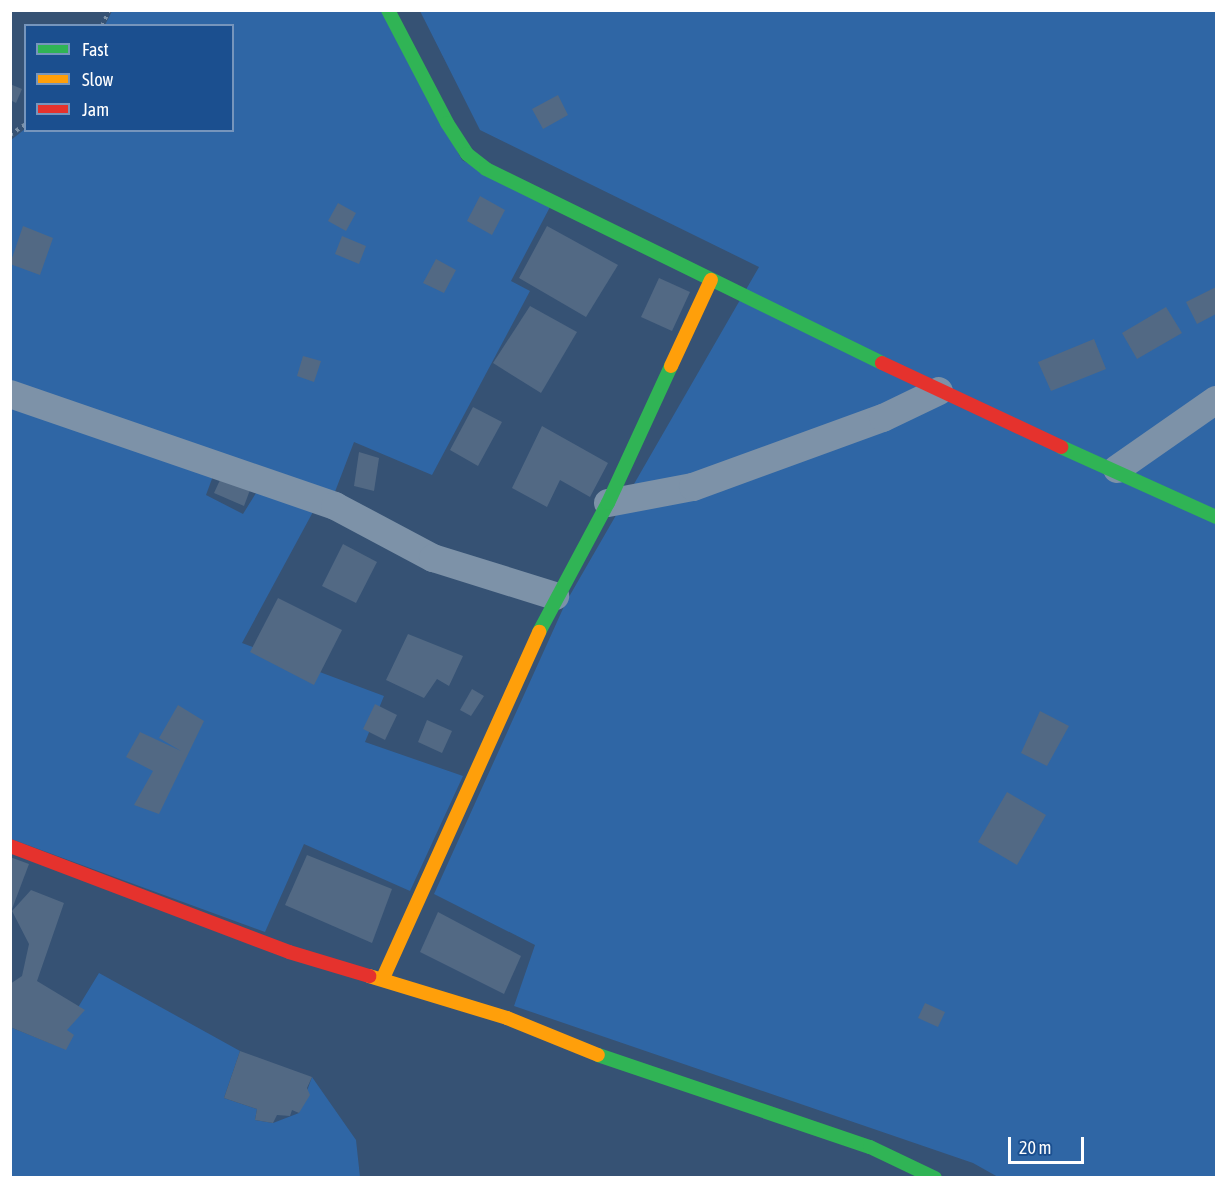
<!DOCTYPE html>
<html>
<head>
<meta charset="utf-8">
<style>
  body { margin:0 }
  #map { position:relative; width:1227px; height:1188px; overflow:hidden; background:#365274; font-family:"Asap Condensed",sans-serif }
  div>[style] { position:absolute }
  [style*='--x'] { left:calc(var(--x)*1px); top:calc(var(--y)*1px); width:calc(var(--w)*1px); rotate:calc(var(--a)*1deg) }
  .green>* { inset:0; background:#2f66a5 }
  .building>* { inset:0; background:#526984 }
  .path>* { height:4px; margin-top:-2px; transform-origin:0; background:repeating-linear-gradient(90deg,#7d92a8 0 3px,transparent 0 7.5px) }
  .street>* { height:28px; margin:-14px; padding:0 14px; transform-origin:14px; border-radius:14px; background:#7d92a8 }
  .fast>* { height:14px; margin:-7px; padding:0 7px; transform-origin:7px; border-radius:7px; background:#30b455 }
  .slow>* { height:14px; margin:-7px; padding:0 7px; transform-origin:7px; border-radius:7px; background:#ff9f0a }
  .jam>* { height:14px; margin:-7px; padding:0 7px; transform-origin:7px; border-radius:7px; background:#e5322d }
  span { translate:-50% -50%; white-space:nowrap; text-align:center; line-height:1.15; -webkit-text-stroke:6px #1b4f8f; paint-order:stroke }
  .frame { position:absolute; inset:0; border:12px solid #fff; pointer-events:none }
  .legend { position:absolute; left:24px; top:24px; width:210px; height:108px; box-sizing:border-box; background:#1b4f8f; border:2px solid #7695bc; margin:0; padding:8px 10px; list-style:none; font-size:18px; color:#fff }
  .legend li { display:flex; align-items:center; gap:12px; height:30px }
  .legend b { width:30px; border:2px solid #7695bc }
  .scale { position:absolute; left:1008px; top:1137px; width:76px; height:27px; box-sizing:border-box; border:3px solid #fff; border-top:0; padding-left:8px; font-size:18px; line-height:21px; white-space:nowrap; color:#fff; -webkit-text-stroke:4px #1b4f8f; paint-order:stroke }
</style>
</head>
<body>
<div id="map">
  <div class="green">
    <div style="clip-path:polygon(112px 11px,382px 11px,462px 160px,550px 207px,511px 281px,530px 291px,432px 475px,354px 442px,333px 497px,11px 386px,11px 140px,25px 129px,232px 130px,232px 26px,105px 25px)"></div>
    <div style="clip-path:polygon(420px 11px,1216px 11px,1216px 1177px,998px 1177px,973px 1163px,514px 1006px,535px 945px,434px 894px,566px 602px,759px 267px,480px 130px)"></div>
    <div style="clip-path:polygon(10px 405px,213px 476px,206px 495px,243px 514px,259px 488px,314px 510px,242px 643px,384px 696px,365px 742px,463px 776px,410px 891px,304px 844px,265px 932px,11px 839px)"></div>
    <div style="clip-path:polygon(99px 973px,240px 1051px,224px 1098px,257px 1109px,255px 1120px,273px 1123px,299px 1113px,312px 1077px,356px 1140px,360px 1177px,11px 1177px,10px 1027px,55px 1045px)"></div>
  </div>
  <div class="building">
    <div style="clip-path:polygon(10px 84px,22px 89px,16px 103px,10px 100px)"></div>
    <div style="clip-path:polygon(558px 95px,568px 115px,543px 129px,532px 109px)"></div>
    <div style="clip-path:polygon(480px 196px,505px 210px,492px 235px,467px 221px)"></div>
    <div style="clip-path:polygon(338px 203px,356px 213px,346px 231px,328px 221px)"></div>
    <div style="clip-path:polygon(23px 226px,53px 238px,40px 275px,10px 264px)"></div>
    <div style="clip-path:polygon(547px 226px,618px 265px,586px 317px,519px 278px)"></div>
    <div style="clip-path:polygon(342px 236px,366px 246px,359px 264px,335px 254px)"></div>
    <div style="clip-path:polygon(436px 259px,456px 270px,444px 293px,423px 283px)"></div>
    <div style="clip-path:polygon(659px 278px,690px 292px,672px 331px,641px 317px)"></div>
    <div style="clip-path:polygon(1216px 287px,1216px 314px,1197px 324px,1186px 302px)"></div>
    <div style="clip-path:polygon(530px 306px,577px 332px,541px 393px,493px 363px)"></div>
    <div style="clip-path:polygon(1166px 307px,1182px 333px,1137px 359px,1122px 333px)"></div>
    <div style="clip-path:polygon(1094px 339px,1106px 369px,1051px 391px,1038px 362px)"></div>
    <div style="clip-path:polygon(303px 356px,321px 361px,314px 382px,297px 376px)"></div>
    <div style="clip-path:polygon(473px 407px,502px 422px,478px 466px,450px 450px)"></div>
    <div style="clip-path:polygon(542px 426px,608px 463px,590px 497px,560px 480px,547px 507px,512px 488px)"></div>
    <div style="clip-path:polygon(359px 452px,379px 458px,374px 491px,354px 486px)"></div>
    <div style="clip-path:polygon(220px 480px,250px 490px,244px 506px,214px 493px)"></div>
    <div style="clip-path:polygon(343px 544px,377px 562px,356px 603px,322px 586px)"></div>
    <div style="clip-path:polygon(278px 598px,342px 630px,314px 685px,250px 652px)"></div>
    <div style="clip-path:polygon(408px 634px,463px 656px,449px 686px,437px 679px,424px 698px,386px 680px)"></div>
    <div style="clip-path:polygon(472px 689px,484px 696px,471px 716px,460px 710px)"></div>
    <div style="clip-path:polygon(375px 704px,397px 715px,385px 740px,363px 729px)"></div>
    <div style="clip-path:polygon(178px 705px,204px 721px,159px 814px,134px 805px,153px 771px,126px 757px,140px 732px,181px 751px,159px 738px)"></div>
    <div style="clip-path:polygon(1040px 711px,1069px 726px,1047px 766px,1021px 753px)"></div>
    <div style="clip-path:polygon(427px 720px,452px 731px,442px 753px,418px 742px)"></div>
    <div style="clip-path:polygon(1007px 792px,1046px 815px,1017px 865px,978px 842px)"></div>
    <div style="clip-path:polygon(307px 855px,392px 889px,372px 943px,285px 905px)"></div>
    <div style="clip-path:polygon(10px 857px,29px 864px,12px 909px,10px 908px)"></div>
    <div style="clip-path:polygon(31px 890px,64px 903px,37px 981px,85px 1010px,67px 1030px,74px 1035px,66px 1050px,10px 1027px,10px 984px,22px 976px,29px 944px,12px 911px)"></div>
    <div style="clip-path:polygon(438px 912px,521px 956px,504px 994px,420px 952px)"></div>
    <div style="clip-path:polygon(925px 1003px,945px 1012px,938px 1027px,918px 1018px)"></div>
    <div style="clip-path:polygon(240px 1051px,312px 1077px,307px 1088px,310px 1095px,299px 1113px,292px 1110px,290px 1116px,277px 1115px,273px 1123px,255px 1120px,257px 1109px,224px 1098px)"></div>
  </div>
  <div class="path">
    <div style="--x:102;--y:26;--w:17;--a:-66"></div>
    <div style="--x:10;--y:135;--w:19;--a:-35"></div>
  </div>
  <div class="street">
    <div style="--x:10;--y:394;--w:344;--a:19"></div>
    <div style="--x:335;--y:506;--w:111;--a:28"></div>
    <div style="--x:433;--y:558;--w:128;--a:17.3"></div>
    <div style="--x:1117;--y:469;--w:121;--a:-34.9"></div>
    <div style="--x:608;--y:503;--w:86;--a:-10.7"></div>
    <div style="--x:693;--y:487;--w:202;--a:-20"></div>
    <div style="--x:883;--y:418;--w:62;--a:-25.7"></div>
  </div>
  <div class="fast">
    <div style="--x:388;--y:10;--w:127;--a:62.4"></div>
    <div style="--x:447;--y:123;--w:37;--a:57"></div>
    <div style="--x:467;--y:154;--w:24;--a:38"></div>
    <div style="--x:486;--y:169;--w:441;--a:26.1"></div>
    <div style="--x:1061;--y:447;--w:170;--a:24.3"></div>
    <div style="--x:539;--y:632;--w:146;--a:-61.9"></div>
    <div style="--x:608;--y:503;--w:151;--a:-65.3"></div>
    <div style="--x:598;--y:1055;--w:287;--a:18.7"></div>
    <div style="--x:870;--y:1147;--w:72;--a:25.5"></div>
  </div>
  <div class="slow">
    <div style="--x:671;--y:366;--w:95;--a:-65.1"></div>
    <div style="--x:369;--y:976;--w:144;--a:16.9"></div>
    <div style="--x:507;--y:1018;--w:98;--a:22.1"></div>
    <div style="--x:383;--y:978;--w:380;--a:-65.7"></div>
  </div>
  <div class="jam">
    <div style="--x:882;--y:363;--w:198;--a:25.1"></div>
    <div style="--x:10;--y:846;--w:298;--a:20.8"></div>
    <div style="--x:289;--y:952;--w:84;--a:16.7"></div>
  </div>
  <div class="frame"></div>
  <ul class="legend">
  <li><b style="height:8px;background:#30b455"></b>Fast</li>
  <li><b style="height:8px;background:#ff9f0a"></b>Slow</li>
  <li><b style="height:8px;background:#e5322d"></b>Jam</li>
  </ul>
  <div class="scale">20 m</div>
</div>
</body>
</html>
